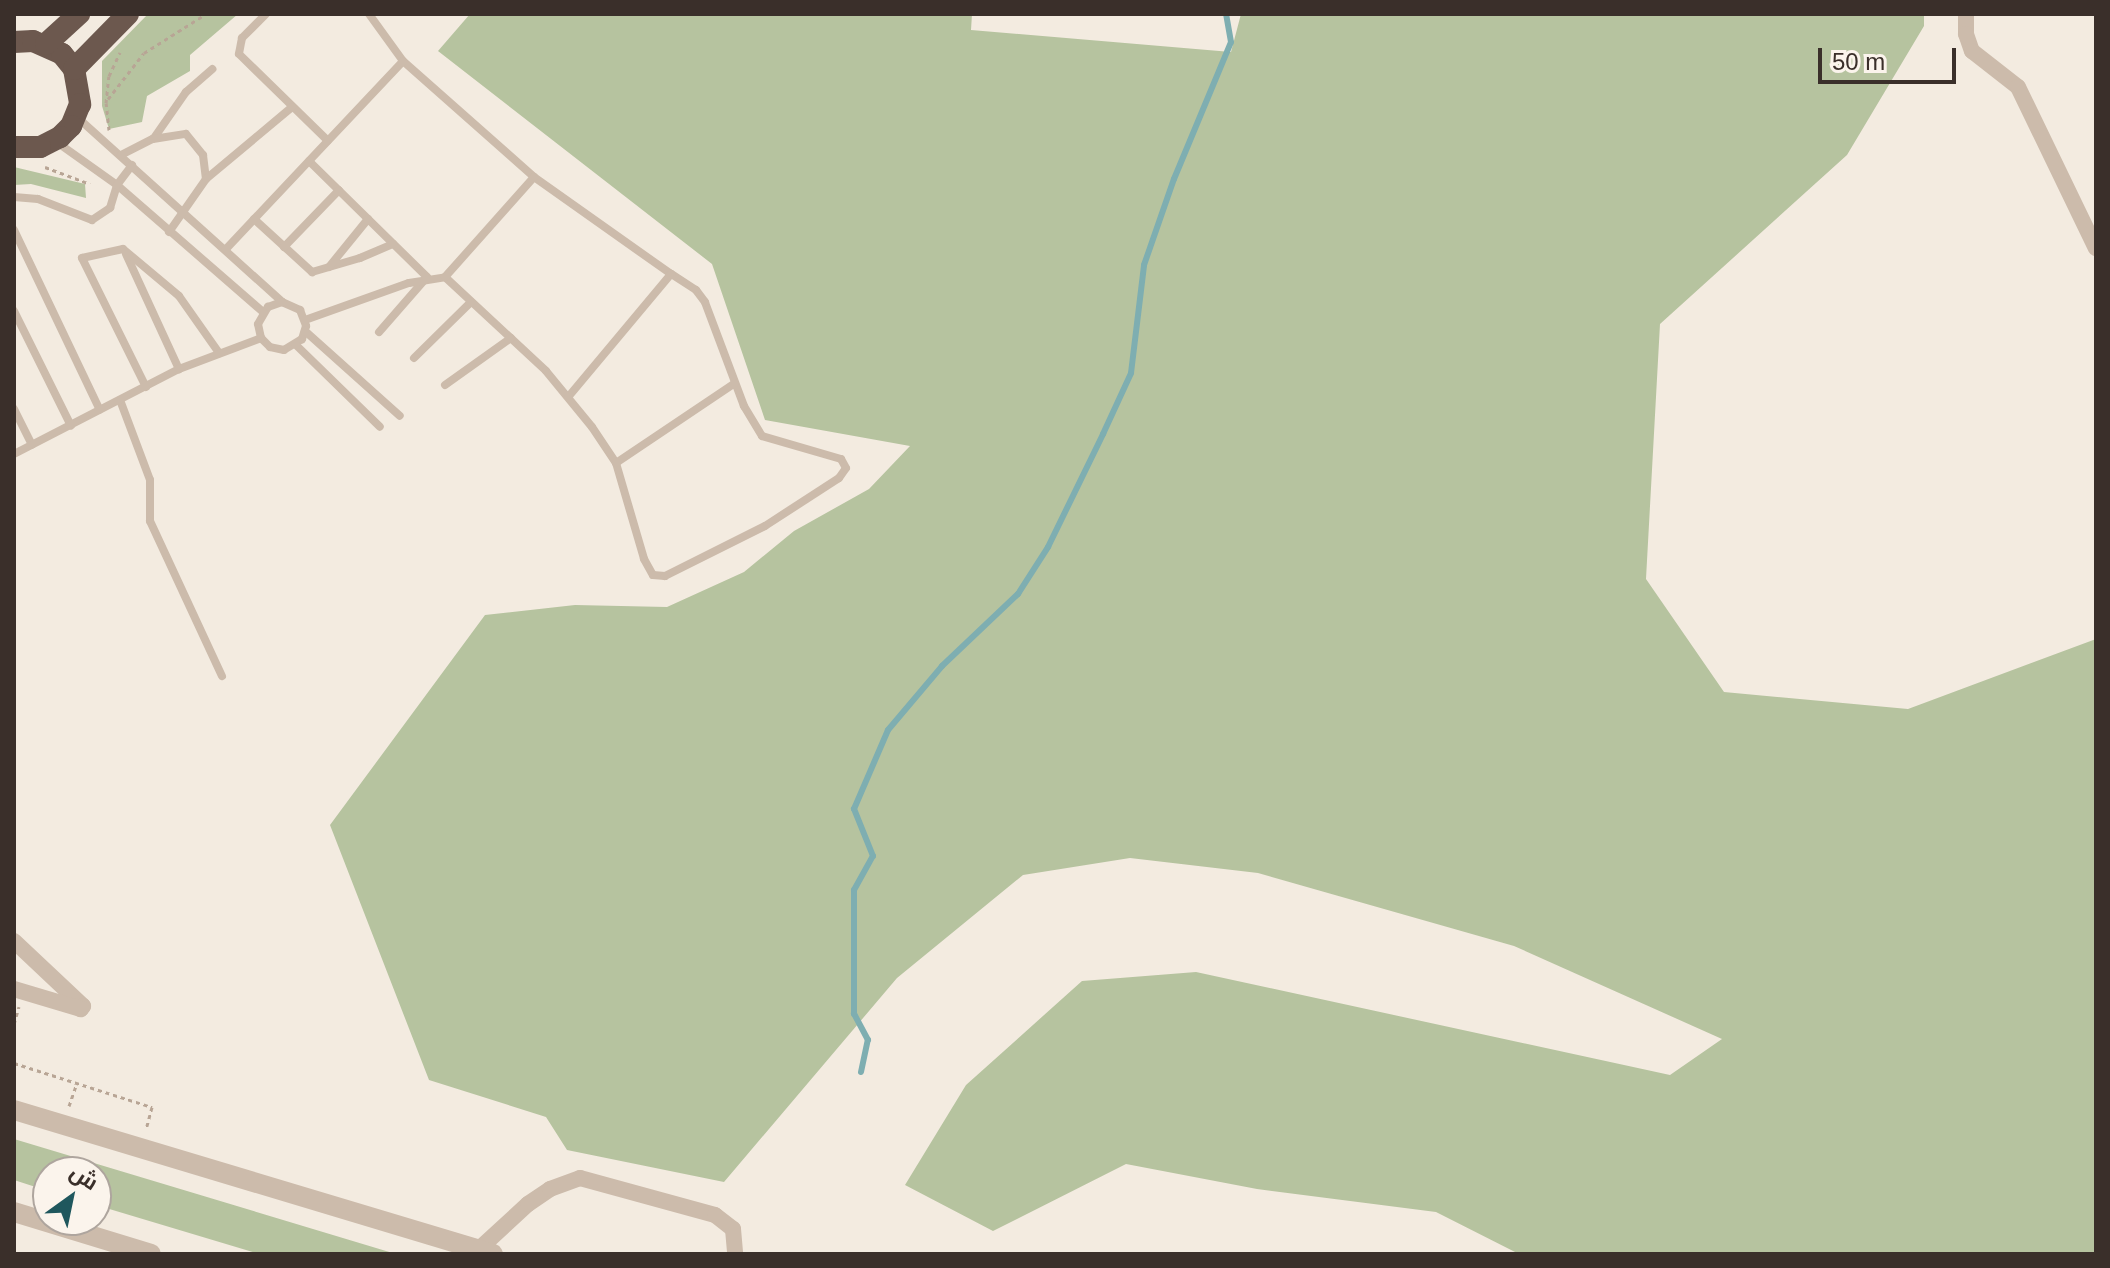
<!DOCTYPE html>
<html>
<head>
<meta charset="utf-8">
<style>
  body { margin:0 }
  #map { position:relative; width:2110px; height:1268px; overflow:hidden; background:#f3ebe0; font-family:Arial,Cairo,sans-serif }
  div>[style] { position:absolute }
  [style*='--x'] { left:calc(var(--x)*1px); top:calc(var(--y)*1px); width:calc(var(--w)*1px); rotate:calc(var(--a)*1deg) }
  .green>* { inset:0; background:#b6c39f }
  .stream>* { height:6px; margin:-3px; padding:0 3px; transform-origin:3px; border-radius:3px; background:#7eaeb1 }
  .path>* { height:3px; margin-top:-1.5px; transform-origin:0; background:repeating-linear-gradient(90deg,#b8a595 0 4px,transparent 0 8px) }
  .service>* { height:8px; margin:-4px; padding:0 4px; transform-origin:4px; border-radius:4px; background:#ccbbab }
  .minor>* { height:16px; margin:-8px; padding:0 8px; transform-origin:8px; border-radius:8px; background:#ccbbab }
  .tertiary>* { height:20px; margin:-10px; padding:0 10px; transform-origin:10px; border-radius:10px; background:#ccbbab }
  .trunk>* { height:22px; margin:-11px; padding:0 11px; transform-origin:11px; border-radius:11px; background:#6c584e }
  span { translate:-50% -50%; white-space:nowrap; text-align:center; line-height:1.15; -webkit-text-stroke:7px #fbf4ec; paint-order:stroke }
  .frame { position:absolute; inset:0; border:16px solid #3a2f2a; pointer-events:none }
  .north { position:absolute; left:32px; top:1156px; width:80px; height:80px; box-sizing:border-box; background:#fbf4ec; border:2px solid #aea59e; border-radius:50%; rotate:33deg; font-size:22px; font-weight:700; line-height:32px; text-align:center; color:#3a2f2a }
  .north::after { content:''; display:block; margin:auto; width:28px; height:36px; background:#1f575d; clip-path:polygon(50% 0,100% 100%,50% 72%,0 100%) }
  .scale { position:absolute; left:1818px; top:48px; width:138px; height:36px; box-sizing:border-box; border:4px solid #3a2f2a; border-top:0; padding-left:10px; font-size:24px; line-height:28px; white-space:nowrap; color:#3a2f2a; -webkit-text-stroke:6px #fbf4ec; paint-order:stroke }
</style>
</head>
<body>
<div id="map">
  <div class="green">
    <div style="clip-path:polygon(148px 14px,238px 14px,190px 55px,190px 71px,147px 96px,142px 122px,109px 129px,102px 106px,102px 61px)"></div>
    <div style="clip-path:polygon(470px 14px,972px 14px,971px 30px,1231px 52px,1241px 14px,1924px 14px,1924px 26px,1847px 155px,1660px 324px,1646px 579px,1724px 692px,1908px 709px,2096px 639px,2096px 1254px,1519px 1254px,1436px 1212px,1257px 1189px,1126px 1164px,993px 1231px,905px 1185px,966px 1085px,1082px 981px,1196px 972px,1670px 1075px,1722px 1039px,1514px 946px,1258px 873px,1130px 858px,1023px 875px,897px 978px,724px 1182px,567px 1150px,546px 1117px,429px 1080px,330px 825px,485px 615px,575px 605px,667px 607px,744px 572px,794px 531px,869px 489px,910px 446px,765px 420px,712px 264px,438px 51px)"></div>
    <div style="clip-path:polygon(14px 167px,85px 184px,86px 198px,31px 184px,14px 185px)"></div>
    <div style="clip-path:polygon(14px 1139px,396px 1254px,259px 1254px,96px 1205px,96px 1172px,48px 1172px,48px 1191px,14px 1180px)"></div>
  </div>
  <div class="stream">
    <div style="--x:861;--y:1072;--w:33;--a:-78"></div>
    <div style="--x:868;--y:1040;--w:30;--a:-118"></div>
    <div style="--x:854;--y:1014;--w:124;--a:-90"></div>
    <div style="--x:854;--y:890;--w:39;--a:-61"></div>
    <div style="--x:873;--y:856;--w:51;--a:-112"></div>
    <div style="--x:854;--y:809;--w:86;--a:-66.7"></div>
    <div style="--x:888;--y:730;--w:84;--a:-49.8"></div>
    <div style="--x:942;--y:666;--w:105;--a:-43.5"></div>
    <div style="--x:1018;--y:594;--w:56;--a:-57.4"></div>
    <div style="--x:1048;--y:547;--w:126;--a:-64"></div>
    <div style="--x:1103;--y:434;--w:67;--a:-65.3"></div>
    <div style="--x:1131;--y:373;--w:109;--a:-83.1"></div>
    <div style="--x:1144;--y:265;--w:91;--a:-70.8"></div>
    <div style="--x:1174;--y:179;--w:148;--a:-67.4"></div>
    <div style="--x:1231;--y:42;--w:28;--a:-100"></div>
  </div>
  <div class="path">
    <div style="--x:108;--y:99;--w:58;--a:-52"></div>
    <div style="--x:144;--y:53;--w:73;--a:-32.2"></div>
    <div style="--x:109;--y:130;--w:27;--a:-96"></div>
    <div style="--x:106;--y:103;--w:27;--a:-84"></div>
    <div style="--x:109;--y:76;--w:26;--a:-65"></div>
    <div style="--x:45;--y:167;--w:48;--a:20.7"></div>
    <div style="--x:14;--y:1024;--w:18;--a:-74"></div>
    <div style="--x:14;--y:1063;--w:145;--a:17.7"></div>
    <div style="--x:152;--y:1107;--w:23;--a:105"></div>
    <div style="--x:69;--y:1106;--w:24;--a:-71"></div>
  </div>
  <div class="service">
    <div style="--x:266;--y:14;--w:34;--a:135"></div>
    <div style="--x:242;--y:38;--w:16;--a:101"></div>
    <div style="--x:239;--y:54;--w:124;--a:44.3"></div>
    <div style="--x:369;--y:14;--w:58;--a:54.1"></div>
    <div style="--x:403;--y:61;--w:175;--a:41.5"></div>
    <div style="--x:534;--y:177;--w:168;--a:35.3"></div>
    <div style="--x:78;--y:118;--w:275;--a:42"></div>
    <div style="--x:282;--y:302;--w:20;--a:24"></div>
    <div style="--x:300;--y:310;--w:17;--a:69"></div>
    <div style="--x:306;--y:326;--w:14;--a:107"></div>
    <div style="--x:302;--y:339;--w:21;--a:149"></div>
    <div style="--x:284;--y:350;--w:14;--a:-168"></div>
    <div style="--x:270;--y:347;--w:13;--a:-135"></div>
    <div style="--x:261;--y:338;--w:14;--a:-102"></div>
    <div style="--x:258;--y:324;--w:20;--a:-60"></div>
    <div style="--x:268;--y:307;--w:15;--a:-20"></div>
    <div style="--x:154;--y:138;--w:56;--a:-55.2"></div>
    <div style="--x:186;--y:92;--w:35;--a:-41"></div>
    <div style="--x:58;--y:143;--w:72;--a:35.4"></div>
    <div style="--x:117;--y:185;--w:194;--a:41"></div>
    <div style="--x:121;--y:155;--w:36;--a:-27"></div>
    <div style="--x:153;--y:139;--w:33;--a:-9"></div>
    <div style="--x:186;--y:134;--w:27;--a:51"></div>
    <div style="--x:203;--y:155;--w:24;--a:83"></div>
    <div style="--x:309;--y:161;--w:165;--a:44.5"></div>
    <div style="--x:427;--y:277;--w:73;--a:131.1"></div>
    <div style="--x:14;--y:197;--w:24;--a:5"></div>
    <div style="--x:38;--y:199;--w:58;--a:21.3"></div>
    <div style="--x:92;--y:220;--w:22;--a:-34"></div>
    <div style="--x:110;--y:208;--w:24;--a:-73"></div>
    <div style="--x:117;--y:185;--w:25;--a:-53"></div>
    <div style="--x:254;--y:219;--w:79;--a:42.4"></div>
    <div style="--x:312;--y:272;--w:50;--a:-16.3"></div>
    <div style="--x:360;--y:258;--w:36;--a:-23"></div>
    <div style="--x:14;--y:230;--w:199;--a:64.5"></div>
    <div style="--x:169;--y:232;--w:65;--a:-55.1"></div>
    <div style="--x:206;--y:179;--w:112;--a:-39.9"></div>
    <div style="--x:284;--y:247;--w:79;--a:-46"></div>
    <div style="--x:226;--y:249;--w:258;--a:-46.7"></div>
    <div style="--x:126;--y:254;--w:127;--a:65.3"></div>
    <div style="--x:329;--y:267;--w:62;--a:-50.9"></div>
    <div style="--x:445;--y:277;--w:138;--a:42.9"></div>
    <div style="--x:546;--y:371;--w:72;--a:50.6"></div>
    <div style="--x:592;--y:427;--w:43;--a:56.3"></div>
    <div style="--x:616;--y:463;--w:100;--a:73.7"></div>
    <div style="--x:644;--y:559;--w:18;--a:61"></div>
    <div style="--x:653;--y:575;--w:12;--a:5"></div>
    <div style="--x:665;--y:576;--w:112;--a:-26.6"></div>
    <div style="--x:765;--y:526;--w:88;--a:-33"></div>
    <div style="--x:839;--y:478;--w:12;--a:-55"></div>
    <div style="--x:846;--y:468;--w:10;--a:-119"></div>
    <div style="--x:841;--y:459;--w:82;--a:-163.8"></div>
    <div style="--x:762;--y:436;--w:35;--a:-121"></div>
    <div style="--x:744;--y:406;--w:111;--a:-110.6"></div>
    <div style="--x:705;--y:302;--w:15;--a:-127"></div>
    <div style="--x:696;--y:290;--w:30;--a:-147"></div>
    <div style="--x:671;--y:274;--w:159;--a:129.9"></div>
    <div style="--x:14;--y:311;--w:128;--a:63.6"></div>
    <div style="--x:305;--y:320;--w:110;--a:-19.6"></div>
    <div style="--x:409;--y:283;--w:36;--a:-9"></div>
    <div style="--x:445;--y:277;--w:134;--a:-48.3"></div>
    <div style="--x:305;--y:331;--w:127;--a:41.8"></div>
    <div style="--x:296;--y:345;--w:117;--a:44.3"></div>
    <div style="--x:414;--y:358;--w:80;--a:-44.5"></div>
    <div style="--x:445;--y:385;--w:81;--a:-35.5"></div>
    <div style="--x:146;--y:387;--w:144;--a:-116.4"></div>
    <div style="--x:82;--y:258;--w:42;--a:-12.4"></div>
    <div style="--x:123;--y:249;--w:73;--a:40"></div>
    <div style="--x:179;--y:296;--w:70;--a:54.9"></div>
    <div style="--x:120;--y:400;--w:85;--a:69.4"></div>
    <div style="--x:150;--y:480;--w:41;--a:90"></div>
    <div style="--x:150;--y:521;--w:171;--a:65.1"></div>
    <div style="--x:14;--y:409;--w:40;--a:63.4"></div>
    <div style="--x:14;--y:454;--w:186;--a:-27.3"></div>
    <div style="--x:179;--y:369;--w:88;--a:-20.7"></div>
    <div style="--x:616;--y:463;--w:143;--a:-33.9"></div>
  </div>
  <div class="minor">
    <div style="--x:1966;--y:14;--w:20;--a:90"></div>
    <div style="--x:1966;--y:34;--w:18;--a:71"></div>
    <div style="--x:1972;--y:51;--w:58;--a:38"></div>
    <div style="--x:2018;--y:87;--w:179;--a:64.2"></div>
    <div style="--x:14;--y:941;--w:95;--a:43.3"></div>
    <div style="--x:83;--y:1006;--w:4;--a:124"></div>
    <div style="--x:81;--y:1009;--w:70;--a:-163.4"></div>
    <div style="--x:478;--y:1250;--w:68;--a:-42.6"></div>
    <div style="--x:528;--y:1204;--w:27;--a:-34"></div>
    <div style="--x:550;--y:1189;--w:32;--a:-20"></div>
    <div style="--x:580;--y:1178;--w:140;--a:15.3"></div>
    <div style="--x:715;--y:1215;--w:23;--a:38"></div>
    <div style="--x:733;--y:1229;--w:25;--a:85"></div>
  </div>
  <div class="tertiary">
    <div style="--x:14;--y:1110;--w:500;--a:16.73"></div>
    <div style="--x:14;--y:1212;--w:143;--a:17"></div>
  </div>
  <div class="trunk">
    <div style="--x:14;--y:42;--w:19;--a:-3"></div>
    <div style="--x:33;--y:41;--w:32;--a:24"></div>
    <div style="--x:62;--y:54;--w:19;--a:51"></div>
    <div style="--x:74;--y:69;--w:36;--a:80"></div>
    <div style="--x:80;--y:104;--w:24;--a:112"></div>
    <div style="--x:71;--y:126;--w:16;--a:135"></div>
    <div style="--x:60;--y:137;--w:22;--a:153"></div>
    <div style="--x:40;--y:147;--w:26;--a:180"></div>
    <div style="--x:46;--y:44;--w:45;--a:-42.3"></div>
    <div style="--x:74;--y:69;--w:77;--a:-45.5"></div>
  </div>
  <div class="frame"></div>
  <div class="north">ش</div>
  <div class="scale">50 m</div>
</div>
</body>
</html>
